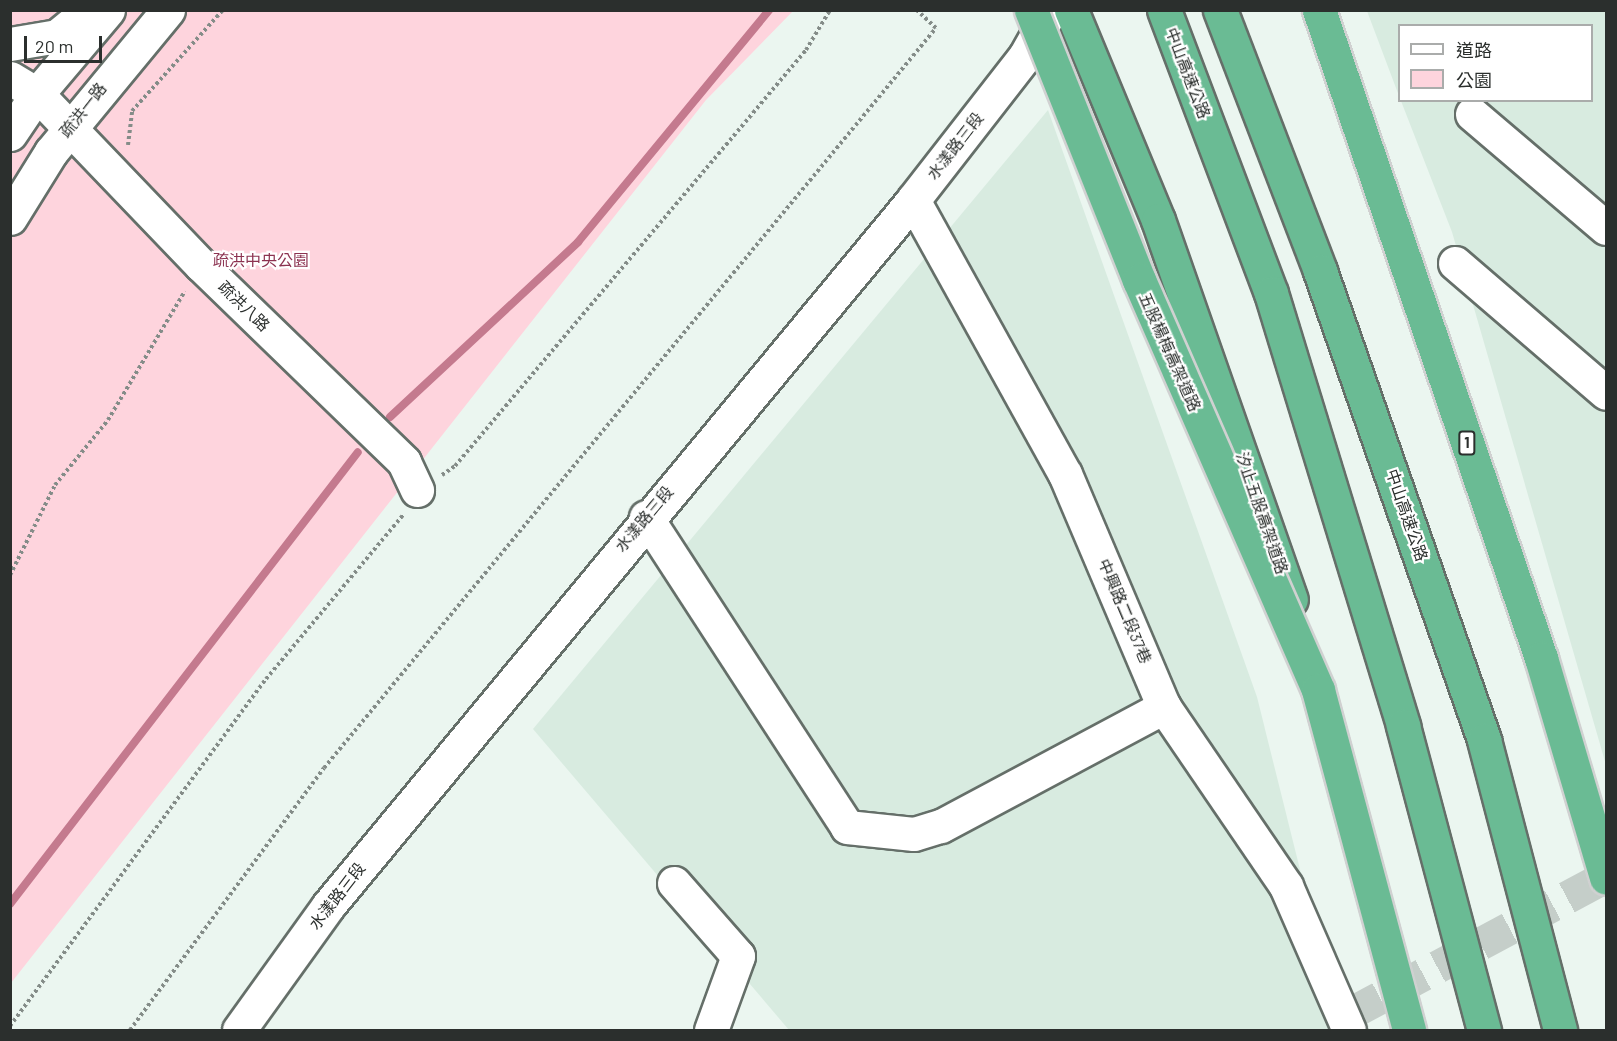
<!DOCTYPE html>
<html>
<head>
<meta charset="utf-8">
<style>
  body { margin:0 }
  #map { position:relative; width:1617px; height:1041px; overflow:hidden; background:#ebf6f0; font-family:Barlow,"Noto Sans TC",sans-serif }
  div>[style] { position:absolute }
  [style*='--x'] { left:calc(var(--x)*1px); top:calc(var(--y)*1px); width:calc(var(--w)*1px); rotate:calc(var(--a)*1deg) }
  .built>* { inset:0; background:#d8ebe0 }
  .green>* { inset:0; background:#fed4dd }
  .stream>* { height:8px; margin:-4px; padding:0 4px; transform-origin:4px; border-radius:4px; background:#c47a8e }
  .minor-tunnel>* { height:33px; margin-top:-16.5px; transform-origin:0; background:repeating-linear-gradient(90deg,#c5cec9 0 33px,transparent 0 49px) }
  .path>* { height:4px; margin-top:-2px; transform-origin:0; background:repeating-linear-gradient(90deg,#848c88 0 3px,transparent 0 6px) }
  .roads { filter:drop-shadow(2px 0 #656f69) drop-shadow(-2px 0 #656f69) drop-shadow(0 2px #656f69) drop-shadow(0 -2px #656f69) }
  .minor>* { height:33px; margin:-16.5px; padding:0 16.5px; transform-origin:16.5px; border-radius:16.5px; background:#fff }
  .highway>* { height:33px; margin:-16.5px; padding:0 16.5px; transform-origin:16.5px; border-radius:16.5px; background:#6abb94 }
  .bridges { filter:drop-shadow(2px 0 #d0d1d1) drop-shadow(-2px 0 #d0d1d1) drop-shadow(0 2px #d0d1d1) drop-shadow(0 -2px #d0d1d1) }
  .highway-bridge>* { height:33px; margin:-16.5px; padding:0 16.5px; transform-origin:16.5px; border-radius:16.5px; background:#6abb94 }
  span { translate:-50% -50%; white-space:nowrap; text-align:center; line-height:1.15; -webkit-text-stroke:4.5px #fff; paint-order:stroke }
  .shield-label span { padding:2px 4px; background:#fff; border:2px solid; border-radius:4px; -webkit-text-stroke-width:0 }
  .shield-label { font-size:15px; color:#2b2f2d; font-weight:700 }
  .street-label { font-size:16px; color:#2b2f2d }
  .park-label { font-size:16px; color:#8c3351 }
  .frame { position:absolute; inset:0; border:12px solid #2b2f2d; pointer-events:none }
  .legend { position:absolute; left:1398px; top:24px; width:195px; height:78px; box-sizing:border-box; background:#fff; border:2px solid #aaacab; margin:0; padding:8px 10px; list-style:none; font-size:18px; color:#2b2f2d }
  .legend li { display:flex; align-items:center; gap:12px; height:30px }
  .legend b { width:30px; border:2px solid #aaacab }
  .scale { position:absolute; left:24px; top:36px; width:78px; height:27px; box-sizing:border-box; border:3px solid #2b2f2d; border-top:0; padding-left:8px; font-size:18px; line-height:21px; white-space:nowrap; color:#2b2f2d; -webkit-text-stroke:4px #fff; paint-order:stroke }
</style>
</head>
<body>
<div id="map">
  <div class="built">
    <div style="clip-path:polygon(1367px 11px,1606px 11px,1606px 765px,1452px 232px,1401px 101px,1592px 100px,1592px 26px,1400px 26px,1399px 96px)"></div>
    <div style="clip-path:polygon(1048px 110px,1257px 697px,1340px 1030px,789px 1030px,533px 729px)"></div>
  </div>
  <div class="green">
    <div style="clip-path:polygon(11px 11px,793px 11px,706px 100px,11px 983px)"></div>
  </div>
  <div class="stream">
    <div style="--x:390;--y:417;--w:257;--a:-42.9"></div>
    <div style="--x:578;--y:242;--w:301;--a:-50.5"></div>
    <div style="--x:10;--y:904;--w:570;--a:-52.41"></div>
  </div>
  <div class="minor-tunnel">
    <div style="--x:1351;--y:1013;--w:289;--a:-28.2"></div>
  </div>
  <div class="path">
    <div style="--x:128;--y:145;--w:34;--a:-83"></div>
    <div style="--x:132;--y:111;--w:136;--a:-48"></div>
    <div style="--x:442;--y:475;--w:16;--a:-35"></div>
    <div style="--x:455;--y:466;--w:544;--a:-49.84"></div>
    <div style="--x:806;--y:50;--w:47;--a:-59"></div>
    <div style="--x:10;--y:575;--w:101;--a:-63.4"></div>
    <div style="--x:55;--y:485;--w:84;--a:-50.8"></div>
    <div style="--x:108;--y:420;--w:150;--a:-59.2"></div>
    <div style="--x:10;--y:1026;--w:431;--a:-53.6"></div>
    <div style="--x:266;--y:679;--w:214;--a:-50.1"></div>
    <div style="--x:130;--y:1030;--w:326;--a:-53.5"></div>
    <div style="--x:324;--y:768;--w:960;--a:-50.41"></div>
    <div style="--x:936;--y:28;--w:26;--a:-137"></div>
  </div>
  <div class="roads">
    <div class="minor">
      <div style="--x:10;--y:44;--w:48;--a:-9.7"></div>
      <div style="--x:57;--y:36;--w:41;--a:-39.1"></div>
      <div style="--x:10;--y:78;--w:31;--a:31"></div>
      <div style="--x:37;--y:94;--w:237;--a:46.2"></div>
      <div style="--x:201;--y:265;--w:283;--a:44.1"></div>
      <div style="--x:404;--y:462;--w:31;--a:65"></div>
      <div style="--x:1472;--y:114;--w:176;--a:40.4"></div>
      <div style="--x:10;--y:134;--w:48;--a:-56"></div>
      <div style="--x:37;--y:94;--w:110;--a:-49.8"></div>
      <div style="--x:913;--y:200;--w:313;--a:61"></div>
      <div style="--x:1065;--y:474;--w:253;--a:67"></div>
      <div style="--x:1164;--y:707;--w:217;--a:55.7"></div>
      <div style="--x:1286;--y:886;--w:157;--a:66.4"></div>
      <div style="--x:10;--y:218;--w:78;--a:-58.2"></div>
      <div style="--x:51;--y:152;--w:184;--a:-50.5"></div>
      <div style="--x:1455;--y:263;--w:199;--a:40.7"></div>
      <div style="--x:646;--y:517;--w:369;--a:57"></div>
      <div style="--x:847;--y:827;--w:67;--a:6"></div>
      <div style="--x:914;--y:834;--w:28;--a:-17"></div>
      <div style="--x:941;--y:826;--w:253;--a:-28.1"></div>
      <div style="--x:674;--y:883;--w:97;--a:48.8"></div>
      <div style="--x:738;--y:956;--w:79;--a:110"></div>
      <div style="--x:239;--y:1030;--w:153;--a:-54.3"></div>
      <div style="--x:328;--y:906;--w:917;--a:-50.35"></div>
      <div style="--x:913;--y:200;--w:182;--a:-52.1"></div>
      <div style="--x:1025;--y:56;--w:53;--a:-60.5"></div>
    </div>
    <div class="highway">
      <div style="--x:1071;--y:10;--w:227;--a:67.5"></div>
      <div style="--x:1158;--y:220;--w:402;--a:70.7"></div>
      <div style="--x:1164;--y:10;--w:303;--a:69.3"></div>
      <div style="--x:1271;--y:293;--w:453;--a:73"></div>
      <div style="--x:1403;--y:726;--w:315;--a:75.1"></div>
      <div style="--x:1220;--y:10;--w:280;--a:69"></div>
      <div style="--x:1320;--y:271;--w:497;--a:70.7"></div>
      <div style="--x:1484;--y:740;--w:300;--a:75.3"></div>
    </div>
  </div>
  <div class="bridges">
    <div class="highway-bridge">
      <div style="--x:1031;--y:10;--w:291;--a:68.2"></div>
      <div style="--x:1139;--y:280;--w:447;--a:66.4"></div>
      <div style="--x:1318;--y:690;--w:352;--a:75"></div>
      <div style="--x:1319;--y:10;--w:685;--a:71.09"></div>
      <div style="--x:1541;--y:658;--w:229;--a:73.5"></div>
    </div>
  </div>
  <div class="shield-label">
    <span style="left:1467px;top:443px">1</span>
  </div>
  <div class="street-label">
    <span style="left:1188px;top:73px;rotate:69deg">中山高速公路</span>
    <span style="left:83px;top:110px;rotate:-52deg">疏洪一路</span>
    <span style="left:955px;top:146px;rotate:-52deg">水漾路三段</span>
    <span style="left:244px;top:306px;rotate:44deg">疏洪八路</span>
    <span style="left:1170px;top:352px;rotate:66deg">五股楊梅高架道路</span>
    <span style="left:1262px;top:513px;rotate:71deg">汐止五股高架道路</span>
    <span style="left:1407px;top:515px;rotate:71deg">中山高速公路</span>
    <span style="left:644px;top:519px;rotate:-50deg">水漾路三段</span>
    <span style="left:1125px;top:611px;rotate:67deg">中興路二段37巷</span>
    <span style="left:337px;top:896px;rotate:-52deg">水漾路三段</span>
  </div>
  <div class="park-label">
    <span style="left:261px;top:260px">疏洪中央公園</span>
  </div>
  <div class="frame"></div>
  <ul class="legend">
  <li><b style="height:8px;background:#fff"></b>道路</li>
  <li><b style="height:16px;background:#fed4dd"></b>公園</li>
  </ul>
  <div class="scale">20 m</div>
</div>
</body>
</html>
